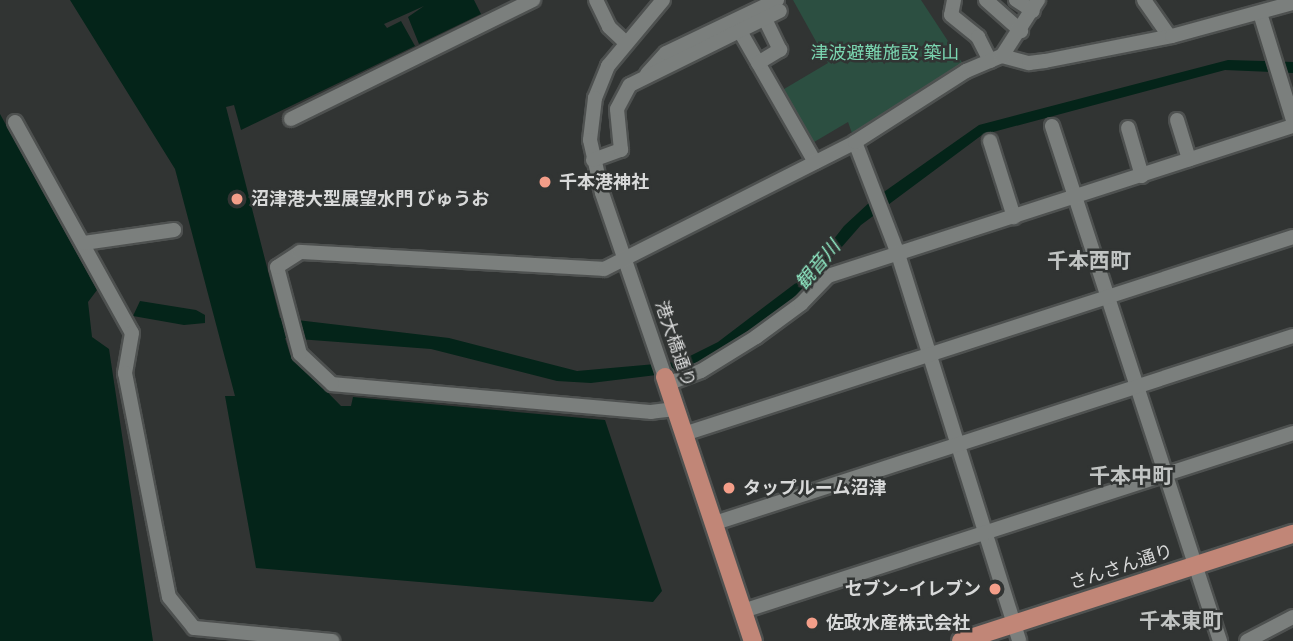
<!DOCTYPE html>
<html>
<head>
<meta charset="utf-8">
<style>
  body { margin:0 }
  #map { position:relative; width:1293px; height:641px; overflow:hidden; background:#313433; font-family:"DM Sans","Noto Sans JP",sans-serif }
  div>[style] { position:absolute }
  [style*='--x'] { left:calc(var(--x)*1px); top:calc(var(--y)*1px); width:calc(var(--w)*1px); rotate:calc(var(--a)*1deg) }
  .green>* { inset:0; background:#2c4f41 }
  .water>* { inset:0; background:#042419 }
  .roads { filter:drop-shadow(2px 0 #4e5150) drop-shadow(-2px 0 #4e5150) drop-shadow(0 2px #4e5150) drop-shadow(0 -2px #4e5150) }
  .minor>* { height:14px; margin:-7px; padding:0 7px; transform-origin:7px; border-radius:7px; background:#7b7f7d }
  .major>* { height:18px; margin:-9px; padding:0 9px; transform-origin:9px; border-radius:9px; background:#c18677 }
  .dots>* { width:19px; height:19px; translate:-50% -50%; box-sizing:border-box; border:4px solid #313433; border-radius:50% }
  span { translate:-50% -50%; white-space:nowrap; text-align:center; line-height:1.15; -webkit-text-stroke:5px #313433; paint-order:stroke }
  .park-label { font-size:18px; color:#7ad5b0 }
  .poi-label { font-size:18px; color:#d8d9d9; font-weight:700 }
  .left { translate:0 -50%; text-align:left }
  .right { translate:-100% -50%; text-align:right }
  .street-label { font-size:18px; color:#d8d9d9 }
  .water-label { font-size:19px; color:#91edc7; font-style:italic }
  .quarter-label { font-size:21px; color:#c1c4c3; font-weight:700 }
</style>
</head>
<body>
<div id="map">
  <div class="green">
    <div style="clip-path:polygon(793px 0,921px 0,965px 67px,853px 136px,848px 122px,809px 145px,779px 92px,828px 63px)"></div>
  </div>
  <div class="water">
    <div style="clip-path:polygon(70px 0,474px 0,481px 14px,419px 44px,408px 17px,424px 6px,384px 24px,387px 28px,401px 21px,415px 46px,241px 130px,234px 105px,226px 107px,280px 318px,449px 338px,577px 371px,678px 362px,718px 342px,805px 276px,844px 226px,871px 201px,979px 125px,1228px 60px,1293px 62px,1293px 73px,1225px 70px,982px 135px,861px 225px,798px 297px,760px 328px,681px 372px,591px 383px,557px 381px,431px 349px,285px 338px,290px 354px,341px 406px,351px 406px,353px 397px,605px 420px,662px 591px,653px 602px,256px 568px,225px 396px,235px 396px,175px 169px)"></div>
    <div style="clip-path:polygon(0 114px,97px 290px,88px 302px,92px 337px,109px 349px,153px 641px,0 641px)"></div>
    <div style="clip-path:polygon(140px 301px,196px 310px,205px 315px,205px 323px,184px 325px,133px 316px)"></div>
  </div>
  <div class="roads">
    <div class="minor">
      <div style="--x:596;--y:0;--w:30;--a:64"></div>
      <div style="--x:609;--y:27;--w:21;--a:43"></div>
      <div style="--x:663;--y:0;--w:86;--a:129.8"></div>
      <div style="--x:608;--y:66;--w:35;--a:112"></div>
      <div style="--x:595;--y:98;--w:42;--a:96.8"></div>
      <div style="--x:590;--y:140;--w:54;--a:77.2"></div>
      <div style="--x:602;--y:193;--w:194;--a:71.1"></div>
      <div style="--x:954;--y:0;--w:15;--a:101"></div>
      <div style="--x:951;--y:15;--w:35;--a:39"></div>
      <div style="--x:978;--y:37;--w:27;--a:63"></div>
      <div style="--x:986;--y:0;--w:47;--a:41.5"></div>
      <div style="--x:1016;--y:0;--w:20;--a:33"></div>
      <div style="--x:1144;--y:0;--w:40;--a:55.1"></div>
      <div style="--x:1260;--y:13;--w:112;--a:72.9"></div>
      <div style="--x:741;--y:33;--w:149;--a:60.2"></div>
      <div style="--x:1002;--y:56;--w:28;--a:15"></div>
      <div style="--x:1029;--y:63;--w:16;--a:-7"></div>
      <div style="--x:1045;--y:61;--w:129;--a:-11.1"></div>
      <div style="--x:1172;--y:36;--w:125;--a:-15.3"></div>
      <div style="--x:758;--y:63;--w:26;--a:-31"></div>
      <div style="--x:780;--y:50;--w:34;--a:-116"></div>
      <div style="--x:647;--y:74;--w:28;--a:-48"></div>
      <div style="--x:666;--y:53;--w:123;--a:-25.5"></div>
      <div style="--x:291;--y:119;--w:270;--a:-26.2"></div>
      <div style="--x:1177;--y:120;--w:41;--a:72.9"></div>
      <div style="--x:15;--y:122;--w:241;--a:61"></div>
      <div style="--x:132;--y:333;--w:41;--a:99.9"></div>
      <div style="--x:125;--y:373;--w:228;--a:78.9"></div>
      <div style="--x:169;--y:597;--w:40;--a:51"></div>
      <div style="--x:194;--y:628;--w:139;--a:5.4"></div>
      <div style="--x:1052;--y:126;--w:542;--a:71.93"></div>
      <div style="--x:1128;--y:128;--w:50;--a:73.7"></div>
      <div style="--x:990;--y:141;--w:80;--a:72.5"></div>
      <div style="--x:855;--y:142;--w:120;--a:69"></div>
      <div style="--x:898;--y:254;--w:405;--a:72.6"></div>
      <div style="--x:593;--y:160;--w:30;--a:-20"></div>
      <div style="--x:621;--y:150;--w:41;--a:-95.6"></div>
      <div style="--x:617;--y:109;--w:27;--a:-62"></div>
      <div style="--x:630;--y:85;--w:167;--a:-26.3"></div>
      <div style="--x:84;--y:243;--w:91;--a:-8.2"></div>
      <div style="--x:667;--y:384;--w:36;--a:-21"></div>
      <div style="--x:701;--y:371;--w:65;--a:-31.7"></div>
      <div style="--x:756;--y:337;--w:56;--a:-36.3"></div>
      <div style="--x:801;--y:304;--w:39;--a:-46"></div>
      <div style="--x:828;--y:276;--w:489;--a:-17.9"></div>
      <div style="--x:675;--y:409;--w:24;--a:173"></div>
      <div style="--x:651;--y:412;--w:320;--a:-175"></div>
      <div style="--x:332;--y:384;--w:44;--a:-136.8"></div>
      <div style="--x:300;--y:354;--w:90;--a:-104.8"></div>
      <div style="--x:277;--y:267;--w:27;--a:-33"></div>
      <div style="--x:300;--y:252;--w:304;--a:3.2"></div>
      <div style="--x:604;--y:269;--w:281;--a:-26.8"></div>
      <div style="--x:855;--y:142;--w:132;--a:-32.6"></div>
      <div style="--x:966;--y:71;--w:39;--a:-23"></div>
      <div style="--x:1002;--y:56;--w:67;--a:-57.3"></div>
      <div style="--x:684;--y:434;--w:640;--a:-17.93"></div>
      <div style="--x:715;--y:523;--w:607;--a:-17.93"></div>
      <div style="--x:743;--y:611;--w:578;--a:-17.93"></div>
      <div style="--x:1247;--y:641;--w:52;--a:-27.6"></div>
    </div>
    <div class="major">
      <div style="--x:665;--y:377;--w:278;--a:71.6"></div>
      <div style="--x:961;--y:641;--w:349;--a:-17.9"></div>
    </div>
  </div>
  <div class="dots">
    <div style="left:545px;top:182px;background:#f49e89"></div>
    <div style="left:237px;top:199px;background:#f49e89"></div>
    <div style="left:729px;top:488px;background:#f49e89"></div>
    <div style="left:995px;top:589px;background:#f49e89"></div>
    <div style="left:812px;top:623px;background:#f49e89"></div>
  </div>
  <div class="park-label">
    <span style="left:885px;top:53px">津波避難施設 築山</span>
  </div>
  <div class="poi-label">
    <span class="left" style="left:559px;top:182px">千本港神社</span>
    <span class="left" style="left:251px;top:199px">沼津港大型展望水門 びゅうお</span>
    <span class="left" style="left:743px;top:488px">タップルーム沼津</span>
    <span class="right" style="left:981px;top:589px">セブン-イレブン</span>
    <span class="left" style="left:826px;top:623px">佐政水産株式会社</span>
  </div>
  <div class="street-label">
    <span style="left:675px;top:344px;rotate:71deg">港大橋通り</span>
    <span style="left:1121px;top:567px;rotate:-18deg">さんさん通り</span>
  </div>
  <div class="water-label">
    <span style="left:818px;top:265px;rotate:-50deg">観音川</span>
  </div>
  <div class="quarter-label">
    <span style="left:1089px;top:261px">千本西町</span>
    <span style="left:1131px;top:476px">千本中町</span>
    <span style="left:1181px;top:621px">千本東町</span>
  </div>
</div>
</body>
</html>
